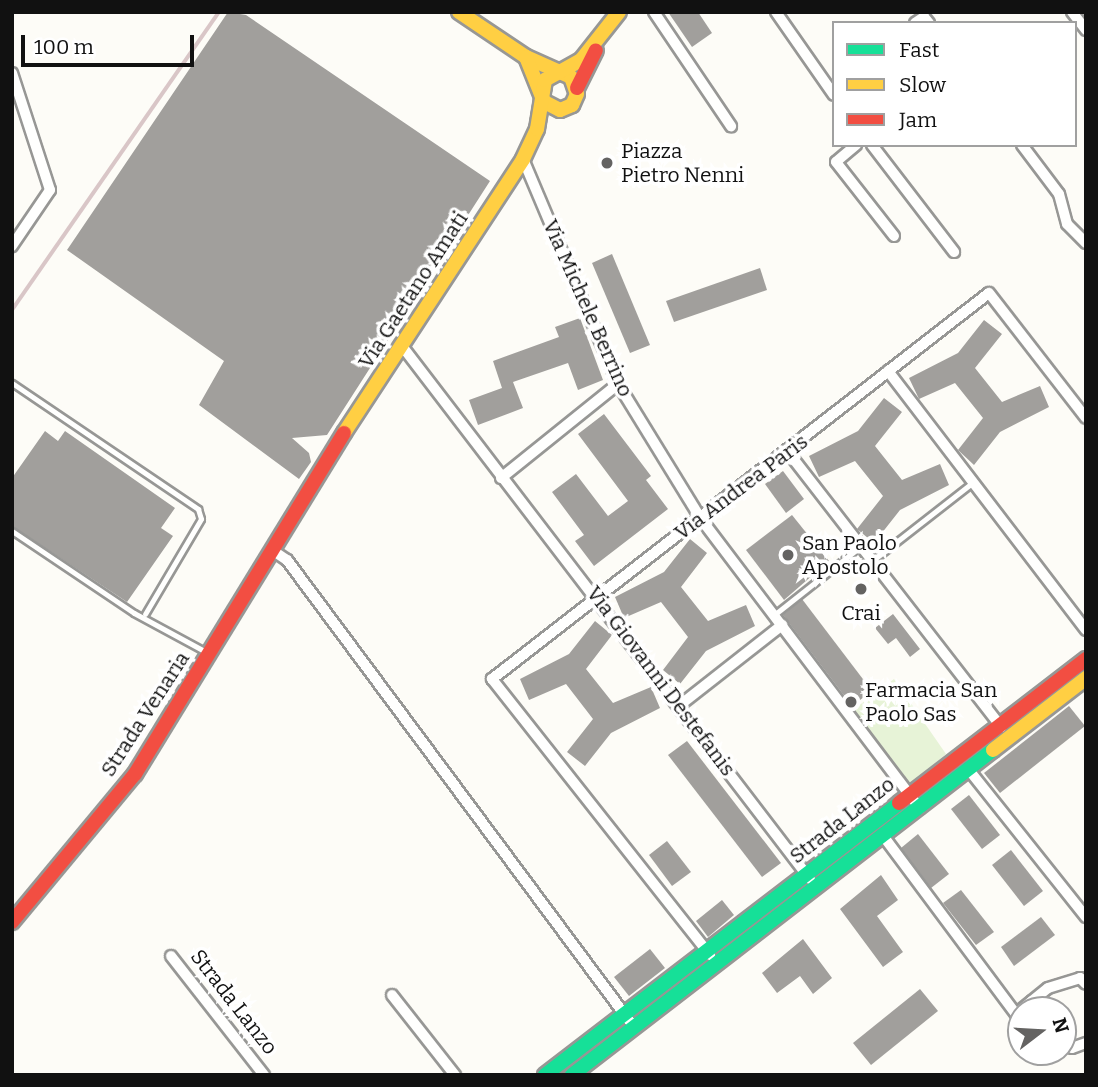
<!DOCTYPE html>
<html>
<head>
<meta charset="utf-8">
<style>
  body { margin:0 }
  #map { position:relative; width:1098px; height:1087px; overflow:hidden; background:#fdfcf7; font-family:Bitter,serif }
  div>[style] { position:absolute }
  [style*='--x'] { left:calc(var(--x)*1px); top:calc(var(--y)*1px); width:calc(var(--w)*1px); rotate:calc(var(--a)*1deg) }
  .green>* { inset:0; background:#e7f3d7 }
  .building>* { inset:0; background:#a19f9c }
  .roads { filter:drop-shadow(2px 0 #979795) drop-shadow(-2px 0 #979795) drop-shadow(0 2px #979795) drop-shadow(0 -2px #979795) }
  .lane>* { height:5px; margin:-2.5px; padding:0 2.5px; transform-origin:2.5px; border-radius:2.5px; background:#fffffe }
  .street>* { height:10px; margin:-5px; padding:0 5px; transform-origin:5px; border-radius:5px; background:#fffffe }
  .fast>* { height:14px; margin:-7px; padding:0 7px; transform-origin:7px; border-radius:7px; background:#16e098 }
  .slow>* { height:14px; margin:-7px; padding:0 7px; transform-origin:7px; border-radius:7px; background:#ffcf43 }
  .jam>* { height:14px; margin:-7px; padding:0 7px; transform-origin:7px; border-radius:7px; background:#f24e42 }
  .rail>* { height:3.5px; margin:-1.75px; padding:0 1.75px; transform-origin:1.75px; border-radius:1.75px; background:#d9c6c7 }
  .dots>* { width:19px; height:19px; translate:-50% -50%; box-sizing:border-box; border:4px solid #fff; border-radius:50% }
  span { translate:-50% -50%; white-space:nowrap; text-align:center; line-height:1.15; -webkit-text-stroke:7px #fff; paint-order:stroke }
  .poi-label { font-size:21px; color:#111 }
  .left { translate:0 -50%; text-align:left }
  .street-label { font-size:21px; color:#111 }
  .frame { position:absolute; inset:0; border:14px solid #111; pointer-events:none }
  .legend { position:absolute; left:832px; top:21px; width:245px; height:126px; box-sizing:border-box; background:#fff; border:2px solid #a0a0a0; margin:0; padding:9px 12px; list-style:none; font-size:21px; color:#111 }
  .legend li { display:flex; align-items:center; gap:14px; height:35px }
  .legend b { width:35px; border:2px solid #a0a0a0 }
  .north { position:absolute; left:1007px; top:996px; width:70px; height:70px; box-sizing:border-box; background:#fff; border:2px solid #a0a0a0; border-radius:50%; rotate:73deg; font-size:19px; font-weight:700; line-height:28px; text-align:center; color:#111 }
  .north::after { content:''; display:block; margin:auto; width:24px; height:32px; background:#646362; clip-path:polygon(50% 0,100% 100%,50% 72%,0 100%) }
  .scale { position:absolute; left:21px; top:35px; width:173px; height:32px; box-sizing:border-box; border:4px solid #111; border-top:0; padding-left:9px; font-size:21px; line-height:24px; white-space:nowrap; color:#111; -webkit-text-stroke:5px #fff; paint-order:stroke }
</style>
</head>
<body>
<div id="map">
  <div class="green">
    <div style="clip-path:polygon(894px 679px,946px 754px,909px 785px,853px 710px)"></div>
  </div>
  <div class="building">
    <div style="clip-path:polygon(228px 12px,246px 15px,490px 181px,327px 435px,292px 438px,309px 453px,311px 462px,299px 479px,199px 405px,224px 361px,67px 250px)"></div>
    <div style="clip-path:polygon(668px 12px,698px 12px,712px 33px,692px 47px)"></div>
    <div style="clip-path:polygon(612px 254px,650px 345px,630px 353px,592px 263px)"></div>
    <div style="clip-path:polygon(760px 268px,767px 290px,674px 322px,666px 301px)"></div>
    <div style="clip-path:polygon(580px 318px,603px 380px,578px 390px,568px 363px,513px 382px,523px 408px,478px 425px,469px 400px,502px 388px,493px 361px,559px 337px,555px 327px)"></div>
    <div style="clip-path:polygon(984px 320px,1002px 334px,975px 368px,1002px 402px,1040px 386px,1049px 407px,1000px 432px,974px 465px,958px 450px,983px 418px,955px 383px,919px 399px,909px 378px,958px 353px)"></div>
    <div style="clip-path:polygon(884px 398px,902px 412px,875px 446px,902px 480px,940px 464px,949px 485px,900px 510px,874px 543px,857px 529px,883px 496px,855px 461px,819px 477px,809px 456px,858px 431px)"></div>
    <div style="clip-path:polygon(604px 414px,651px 476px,646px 480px,668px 509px,594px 566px,575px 541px,584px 535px,552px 492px,576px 474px,608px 516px,628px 501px,578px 434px)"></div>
    <div style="clip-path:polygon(45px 431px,58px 441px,65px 431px,175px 508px,161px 528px,173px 536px,127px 602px,12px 526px,12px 478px)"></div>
    <div style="clip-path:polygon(783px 471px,804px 499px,786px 513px,765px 484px)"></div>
    <div style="clip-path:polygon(792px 515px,829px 561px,784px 600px,746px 550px)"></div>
    <div style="clip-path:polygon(690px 539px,707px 553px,681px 587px,708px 621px,746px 605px,755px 626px,706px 651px,680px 684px,663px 670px,688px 637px,661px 602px,624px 618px,615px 597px,664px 572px)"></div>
    <div style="clip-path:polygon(802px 599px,872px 691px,852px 706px,783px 615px)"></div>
    <div style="clip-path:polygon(893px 614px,920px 649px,910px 657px,896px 638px,888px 644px,875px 628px)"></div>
    <div style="clip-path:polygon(595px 621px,612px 635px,586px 669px,613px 703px,651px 687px,660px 708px,611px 733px,585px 766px,567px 752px,593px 719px,566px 684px,529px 700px,520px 679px,569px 654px)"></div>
    <div style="clip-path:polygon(1069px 706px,1085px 726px,1000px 793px,984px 773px)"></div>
    <div style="clip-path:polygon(687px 741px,781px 863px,762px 877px,668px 755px)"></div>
    <div style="clip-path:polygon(969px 795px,1000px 835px,982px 849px,951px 809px)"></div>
    <div style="clip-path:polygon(918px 834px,949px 874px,931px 888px,901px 848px)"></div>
    <div style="clip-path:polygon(667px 841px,691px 872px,672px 886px,649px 855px)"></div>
    <div style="clip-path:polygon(1011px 850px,1043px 891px,1024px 906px,992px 865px)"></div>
    <div style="clip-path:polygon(881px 875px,898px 900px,877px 916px,903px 952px,883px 967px,840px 909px)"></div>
    <div style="clip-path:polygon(961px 890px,994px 932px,976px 945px,943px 903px)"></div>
    <div style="clip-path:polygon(722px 900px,734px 915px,708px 937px,696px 921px)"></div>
    <div style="clip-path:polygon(1041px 917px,1055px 935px,1014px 966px,1001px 947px)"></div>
    <div style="clip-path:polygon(803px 939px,832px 978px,813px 994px,800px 976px,777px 993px,762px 973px)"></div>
    <div style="clip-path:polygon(650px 949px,665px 968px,629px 996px,614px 977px)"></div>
    <div style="clip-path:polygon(920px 989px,938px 1011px,871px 1065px,853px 1043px)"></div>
  </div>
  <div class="roads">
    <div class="lane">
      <div style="--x:12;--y:383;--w:225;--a:34.1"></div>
      <div style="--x:198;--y:509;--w:10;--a:73"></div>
      <div style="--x:201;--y:519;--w:110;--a:120.5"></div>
      <div style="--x:12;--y:531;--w:147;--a:33.9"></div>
      <div style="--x:134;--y:613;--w:82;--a:28.4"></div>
      <div style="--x:872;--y:561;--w:128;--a:-38"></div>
      <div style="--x:774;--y:615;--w:111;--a:-38.4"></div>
    </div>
    <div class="street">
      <div style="--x:654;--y:12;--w:138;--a:56"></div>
      <div style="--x:776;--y:12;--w:101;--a:55.1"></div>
      <div style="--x:1072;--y:12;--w:23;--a:52"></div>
      <div style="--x:915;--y:23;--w:11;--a:-34"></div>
      <div style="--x:924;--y:17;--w:8;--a:50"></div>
      <div style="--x:12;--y:73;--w:123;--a:72"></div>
      <div style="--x:50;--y:190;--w:68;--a:124.2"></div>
      <div style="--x:856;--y:145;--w:26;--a:140"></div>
      <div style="--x:836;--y:162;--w:94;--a:51.9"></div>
      <div style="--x:872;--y:145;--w:135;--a:52.5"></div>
      <div style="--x:1022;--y:145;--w:61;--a:52.9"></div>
      <div style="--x:1059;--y:194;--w:31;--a:75"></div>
      <div style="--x:1067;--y:224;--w:27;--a:45"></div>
      <div style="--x:523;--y:159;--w:244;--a:67.1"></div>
      <div style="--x:618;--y:384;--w:158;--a:58.4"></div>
      <div style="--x:701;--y:519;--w:363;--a:52.9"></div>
      <div style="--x:402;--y:346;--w:671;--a:52.57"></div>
      <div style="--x:888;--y:371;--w:326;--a:52.6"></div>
      <div style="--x:788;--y:452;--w:348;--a:52.2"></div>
      <div style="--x:501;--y:478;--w:150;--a:-38.8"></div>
      <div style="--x:272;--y:550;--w:18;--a:34"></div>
      <div style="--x:287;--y:560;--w:582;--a:53.39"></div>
      <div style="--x:680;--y:705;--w:130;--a:-38.1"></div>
      <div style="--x:969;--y:770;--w:188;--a:51.5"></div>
      <div style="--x:884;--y:837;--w:221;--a:53.3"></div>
      <div style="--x:1016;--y:1014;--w:41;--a:-39.1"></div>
      <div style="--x:1048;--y:988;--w:34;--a:-17"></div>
      <div style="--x:1080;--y:978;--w:8;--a:45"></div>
      <div style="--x:710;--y:955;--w:352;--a:-128.3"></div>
      <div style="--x:492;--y:679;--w:629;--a:-37.84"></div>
      <div style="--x:989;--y:293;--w:158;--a:52.2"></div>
      <div style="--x:171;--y:956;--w:151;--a:52"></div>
      <div style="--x:392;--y:995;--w:102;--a:51.8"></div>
      <div style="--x:1032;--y:1001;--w:12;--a:48"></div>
      <div style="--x:1063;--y:1037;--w:14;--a:51"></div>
      <div style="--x:1072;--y:1048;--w:15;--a:-20"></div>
    </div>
    <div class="fast">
      <div style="--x:545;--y:1075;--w:446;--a:-37.5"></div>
      <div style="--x:572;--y:1075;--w:532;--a:-37.67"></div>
    </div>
    <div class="slow">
      <div style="--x:459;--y:12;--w:81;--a:33.9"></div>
      <div style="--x:526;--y:57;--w:49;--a:24"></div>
      <div style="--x:571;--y:77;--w:18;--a:71"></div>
      <div style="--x:577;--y:94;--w:12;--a:114"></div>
      <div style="--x:572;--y:105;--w:13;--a:157"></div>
      <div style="--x:560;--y:110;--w:18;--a:-153"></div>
      <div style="--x:544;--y:102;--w:48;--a:-111.8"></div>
      <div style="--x:344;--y:433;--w:327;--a:-56.8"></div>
      <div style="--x:523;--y:159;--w:33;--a:-65"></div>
      <div style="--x:537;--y:129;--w:50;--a:-80.7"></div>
      <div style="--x:545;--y:80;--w:41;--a:-29.1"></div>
      <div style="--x:581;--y:60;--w:61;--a:-51.6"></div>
      <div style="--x:993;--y:750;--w:118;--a:-37.7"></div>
    </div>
    <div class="jam">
      <div style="--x:577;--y:88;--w:42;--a:-63.4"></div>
      <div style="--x:899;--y:803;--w:236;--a:-37.6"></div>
      <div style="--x:12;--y:922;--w:192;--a:-50.3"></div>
      <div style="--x:135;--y:774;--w:400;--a:-58.5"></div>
    </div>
  </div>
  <div class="rail">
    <div style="--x:12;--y:310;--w:363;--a:-55.2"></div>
  </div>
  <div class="dots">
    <div style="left:607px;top:163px;background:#646362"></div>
    <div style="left:788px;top:555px;background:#646362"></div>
    <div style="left:861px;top:589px;background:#646362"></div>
    <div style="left:851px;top:702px;background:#646362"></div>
  </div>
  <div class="poi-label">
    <span class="left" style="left:621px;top:163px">Piazza<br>Pietro Nenni</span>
    <span class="left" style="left:802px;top:555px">San Paolo<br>Apostolo</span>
    <span style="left:861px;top:613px">Crai</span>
    <span class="left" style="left:865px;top:702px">Farmacia San<br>Paolo Sas</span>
  </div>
  <div class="street-label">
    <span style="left:413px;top:290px;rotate:-57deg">Via Gaetano Amati</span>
    <span style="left:588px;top:308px;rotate:66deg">Via Michele Berrino</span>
    <span style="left:741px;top:487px;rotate:-37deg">Via Andrea Paris</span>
    <span style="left:661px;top:681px;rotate:53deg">Via Giovanni Destefanis</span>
    <span style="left:145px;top:714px;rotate:-57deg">Strada Venaria</span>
    <span style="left:842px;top:820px;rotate:-38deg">Strada Lanzo</span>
    <span style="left:234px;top:1002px;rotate:52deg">Strada Lanzo</span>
  </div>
  <div class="frame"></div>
  <ul class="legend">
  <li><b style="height:9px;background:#16e098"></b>Fast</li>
  <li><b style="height:9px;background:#ffcf43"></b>Slow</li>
  <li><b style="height:9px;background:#f24e42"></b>Jam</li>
  </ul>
  <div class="north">N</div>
  <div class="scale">100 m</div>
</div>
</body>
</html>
